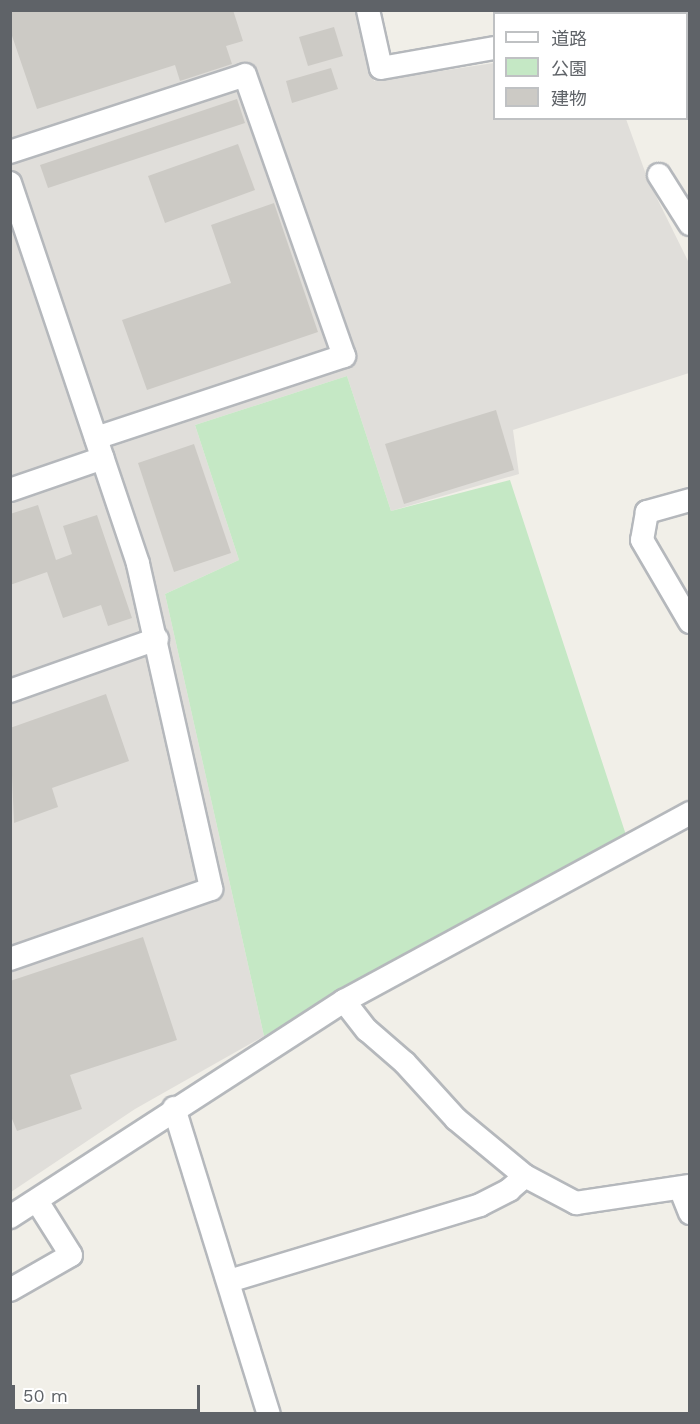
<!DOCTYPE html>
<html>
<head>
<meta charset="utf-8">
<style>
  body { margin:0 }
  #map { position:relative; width:700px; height:1424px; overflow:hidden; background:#f1efe8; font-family:"Work Sans","Noto Sans JP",sans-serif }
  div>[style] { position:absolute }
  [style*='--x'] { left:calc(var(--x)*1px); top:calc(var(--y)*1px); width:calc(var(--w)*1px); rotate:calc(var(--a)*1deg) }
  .industrial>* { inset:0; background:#e0deda }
  .green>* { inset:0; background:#c5e8c5 }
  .building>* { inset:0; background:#cccac5 }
  .roads { filter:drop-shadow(2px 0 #b5b8bc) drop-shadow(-2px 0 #b5b8bc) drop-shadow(0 2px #b5b8bc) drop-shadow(0 -2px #b5b8bc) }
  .minor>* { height:22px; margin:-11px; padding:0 11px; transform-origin:11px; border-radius:11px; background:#fff }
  span { translate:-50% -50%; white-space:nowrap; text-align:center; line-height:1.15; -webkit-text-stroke:4.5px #fff; paint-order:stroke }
  .frame { position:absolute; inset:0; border:12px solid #5f6368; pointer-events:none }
  .legend { position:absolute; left:493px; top:12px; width:195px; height:108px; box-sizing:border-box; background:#fff; border:2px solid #bfc1c3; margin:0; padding:8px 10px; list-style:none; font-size:18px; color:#5f6368 }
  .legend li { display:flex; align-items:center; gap:12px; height:30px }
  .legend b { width:30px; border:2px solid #bfc1c3 }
  .scale { position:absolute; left:12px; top:1385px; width:188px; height:27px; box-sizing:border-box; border:3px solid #5f6368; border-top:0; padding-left:8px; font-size:18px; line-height:21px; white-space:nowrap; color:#5f6368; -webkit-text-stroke:4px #fff; paint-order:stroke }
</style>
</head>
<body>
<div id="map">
  <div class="industrial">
    <div style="clip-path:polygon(11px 11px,355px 11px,374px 81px,494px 63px,494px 118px,626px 119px,648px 180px,689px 263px,689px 373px,513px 430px,519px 474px,391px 511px,347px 376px,195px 425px,239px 560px,165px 594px,264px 1036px,135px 1109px,11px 1192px)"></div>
  </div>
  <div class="green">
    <div style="clip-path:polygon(347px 376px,391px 511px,510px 480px,626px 835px,264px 1036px,165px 594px,239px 560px,195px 425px)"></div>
  </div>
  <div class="building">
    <div style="clip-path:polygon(10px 10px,233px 10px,243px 41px,226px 46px,232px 64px,180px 81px,175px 65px,37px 109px,10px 30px)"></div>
    <div style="clip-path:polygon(334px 27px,343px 56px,308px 66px,299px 37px)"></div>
    <div style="clip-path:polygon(331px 68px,338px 89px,292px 103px,286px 81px)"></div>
    <div style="clip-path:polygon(237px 99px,245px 123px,48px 188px,40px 165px)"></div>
    <div style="clip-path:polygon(238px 144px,255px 190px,165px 223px,148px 176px)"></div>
    <div style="clip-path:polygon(274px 203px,318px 332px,147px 390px,122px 320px,231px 283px,211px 225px)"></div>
    <div style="clip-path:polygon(496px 410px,514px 470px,404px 504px,385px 444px)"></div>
    <div style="clip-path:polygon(194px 444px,231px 553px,174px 572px,138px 463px)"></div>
    <div style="clip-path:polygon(38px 505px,56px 560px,72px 554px,63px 526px,97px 515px,132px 618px,108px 626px,101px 605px,63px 618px,47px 572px,10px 585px,10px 514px)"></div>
    <div style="clip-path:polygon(106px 694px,129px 761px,52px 788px,58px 807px,14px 823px,10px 728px)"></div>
    <div style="clip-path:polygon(143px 937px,177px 1040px,70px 1075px,82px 1109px,17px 1131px,10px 1114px,10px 981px)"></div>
  </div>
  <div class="roads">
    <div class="minor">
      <div style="--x:368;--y:10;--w:59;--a:77.4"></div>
      <div style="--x:381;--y:68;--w:115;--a:-10"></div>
      <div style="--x:563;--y:10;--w:4;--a:76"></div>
      <div style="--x:10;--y:152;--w:247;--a:-18.1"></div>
      <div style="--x:245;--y:75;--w:298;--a:70.6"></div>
      <div style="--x:344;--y:356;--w:261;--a:161.7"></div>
      <div style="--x:659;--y:175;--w:58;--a:57.7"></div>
      <div style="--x:10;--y:183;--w:402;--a:71.4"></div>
      <div style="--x:138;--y:564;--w:333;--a:77.3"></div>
      <div style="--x:211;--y:889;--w:213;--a:160.8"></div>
      <div style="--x:10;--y:490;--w:98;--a:-19"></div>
      <div style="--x:690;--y:500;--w:45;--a:164.4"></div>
      <div style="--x:647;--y:512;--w:28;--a:100"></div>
      <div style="--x:642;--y:540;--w:95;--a:59.7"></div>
      <div style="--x:10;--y:691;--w:156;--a:-19.5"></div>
      <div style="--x:344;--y:1001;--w:37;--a:52"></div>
      <div style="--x:367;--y:1030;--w:50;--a:41"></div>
      <div style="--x:405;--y:1063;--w:76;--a:47.7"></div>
      <div style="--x:456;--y:1119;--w:89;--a:39.6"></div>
      <div style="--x:525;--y:1176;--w:58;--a:27.9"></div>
      <div style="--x:576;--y:1203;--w:115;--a:-8.5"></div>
      <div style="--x:174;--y:1108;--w:320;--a:72.8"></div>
      <div style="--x:680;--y:1188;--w:27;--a:68"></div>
      <div style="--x:10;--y:1217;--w:398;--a:-32.9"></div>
      <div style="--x:344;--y:1001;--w:394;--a:-28.5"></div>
      <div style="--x:229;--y:1281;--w:262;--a:-16.8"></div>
      <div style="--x:480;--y:1205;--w:33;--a:-27"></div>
      <div style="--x:509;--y:1190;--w:21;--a:-41"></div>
      <div style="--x:10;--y:1290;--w:70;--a:-29.8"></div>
      <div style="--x:71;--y:1255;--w:64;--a:-122.2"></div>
    </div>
  </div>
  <div class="frame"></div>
  <ul class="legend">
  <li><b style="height:8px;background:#fff"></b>道路</li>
  <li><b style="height:16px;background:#c5e8c5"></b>公園</li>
  <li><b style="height:16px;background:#cccac5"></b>建物</li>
  </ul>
  <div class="scale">50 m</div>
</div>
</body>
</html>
